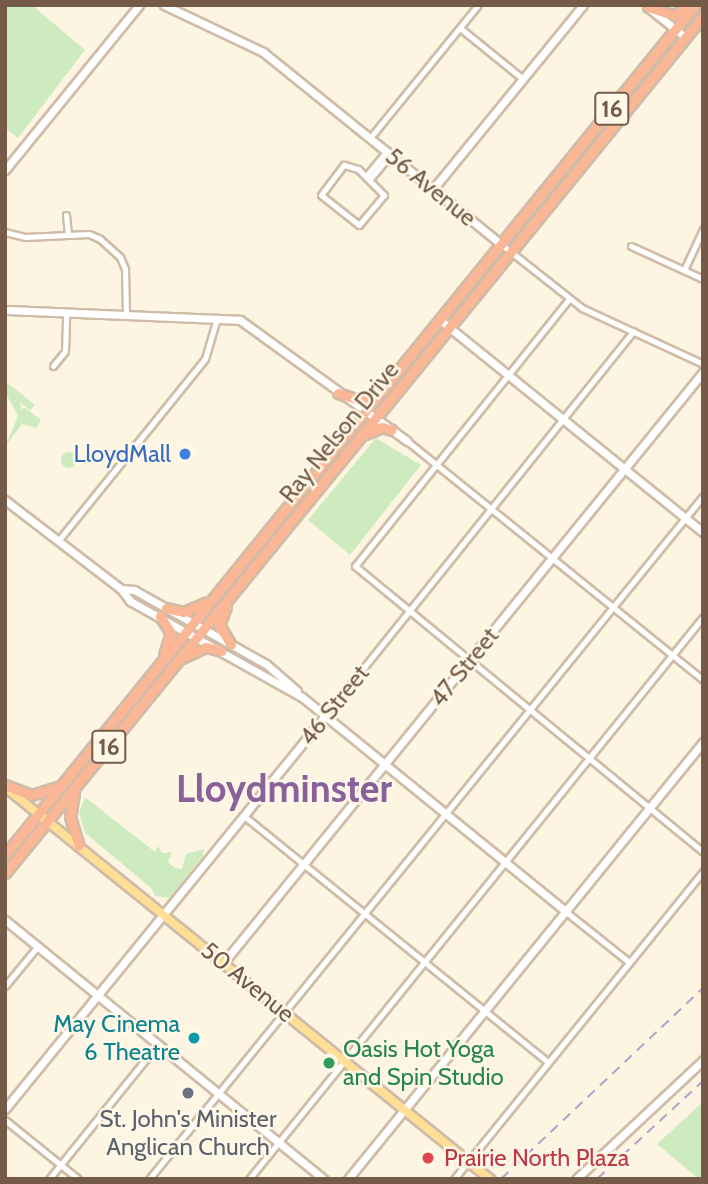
<!DOCTYPE html>
<html>
<head>
<meta charset="utf-8">
<style>
  body { margin:0 }
  #map { position:relative; width:708px; height:1184px; overflow:hidden; background:#fdf4e1; font-family:Cabin,sans-serif }
  div>[style] { position:absolute }
  [style*='--x'] { left:calc(var(--x)*1px); top:calc(var(--y)*1px); width:calc(var(--w)*1px); rotate:calc(var(--a)*1deg) }
  .green>* { inset:0; background:#ceebbf }
  .round { border-radius:50% }
  .roads { filter:drop-shadow(2px 0 #cfbca8) drop-shadow(-2px 0 #cfbca8) drop-shadow(0 2px #cfbca8) drop-shadow(0 -2px #cfbca8) }
  .street>* { height:5px; margin:-2.5px; padding:0 2.5px; transform-origin:2.5px; border-radius:2.5px; background:#fff }
  .secondary>* { height:7px; margin:-3.5px; padding:0 3.5px; transform-origin:3.5px; border-radius:3.5px; background:#fff }
  .primary>* { height:8px; margin:-4px; padding:0 4px; transform-origin:4px; border-radius:4px; background:#ffdf96 }
  .highway>* { height:9px; margin:-4.5px; padding:0 4.5px; transform-origin:4.5px; border-radius:4.5px; background:#fab695 }
  .rail>* { height:2px; margin-top:-1px; transform-origin:0; background:repeating-linear-gradient(90deg,#b7a0c7 0 10px,transparent 0 17px) }
  .dots>* { width:19px; height:19px; translate:-50% -50%; box-sizing:border-box; border:4px solid #fff8e8; border-radius:50% }
  span { translate:-50% -50%; white-space:nowrap; text-align:center; line-height:1.15; -webkit-text-stroke:5px #fff8e8; paint-order:stroke }
  .shield-label span { padding:2px 5px; background:#fff8e8; border:2px solid; border-radius:5px; -webkit-text-stroke-width:0 }
  .shield-label { font-size:23px; color:#755b47; font-weight:700 }
  .street-label { font-size:24px; color:#755b47 }
  .shop-label { font-size:24px; color:#366cbe }
  .right { translate:-100% -50%; text-align:right }
  .culture-label { font-size:24px; color:#0d838f }
  .leisure-label { font-size:24px; color:#27864d }
  .left { translate:0 -50%; text-align:left }
  .worship-label { font-size:24px; color:#5b616d }
  .health-label { font-size:24px; color:#be3a42 }
  .town-label { font-size:38px; color:#8a6299; font-weight:700 }
  .frame { position:absolute; inset:0; border:7px solid #755b47; pointer-events:none }
</style>
</head>
<body>
<div id="map">
  <div class="green">
    <div style="clip-path:polygon(7px 5px,32px 5px,85px 50px,18px 138px,5px 128px)"></div>
    <div style="clip-path:polygon(5px 381px,35px 405px,30px 410px,20px 402px,22px 410px,24px 407px,41px 420px,36px 428px,22px 424px,5px 447px,18px 416px,5px 392px)"></div>
    <div style="clip-path:polygon(376px 438px,421px 465px,350px 555px,308px 520px)"></div>
    <div class="round" style="left:61px;top:452px;width:16px;height:16px"></div>
    <div style="clip-path:polygon(85px 797px,155px 852px,158px 846px,162px 853px,172px 852px,168px 862px,175px 868px,182px 869px,186px 854px,204px 849px,203px 856px,170px 898px,155px 896px,151px 888px,85px 833px,79px 813px)"></div>
    <div style="clip-path:polygon(703px 1102px,703px 1179px,699px 1179px,657px 1144px)"></div>
  </div>
  <div class="roads">
    <div class="street">
      <div style="--x:460;--y:28;--w:81;--a:39"></div>
      <div style="--x:370;--y:138;--w:171;--a:-50.9"></div>
      <div style="--x:344;--y:165;--w:15;--a:16"></div>
      <div style="--x:358;--y:169;--w:37;--a:45"></div>
      <div style="--x:384;--y:195;--w:39;--a:130"></div>
      <div style="--x:359;--y:225;--w:48;--a:-141.7"></div>
      <div style="--x:321;--y:195;--w:38;--a:-53"></div>
      <div style="--x:366;--y:176;--w:33;--a:-50"></div>
      <div style="--x:370;--y:179;--w:33;--a:-50"></div>
      <div style="--x:66;--y:215;--w:20;--a:84"></div>
      <div style="--x:5;--y:232;--w:21;--a:14"></div>
      <div style="--x:25;--y:237;--w:64;--a:-2.7"></div>
      <div style="--x:89;--y:234;--w:12;--a:24"></div>
      <div style="--x:100;--y:239;--w:27;--a:42"></div>
      <div style="--x:120;--y:257;--w:13;--a:67"></div>
      <div style="--x:125;--y:269;--w:45;--a:88.7"></div>
      <div style="--x:501;--y:244;--w:103;--a:38.3"></div>
      <div style="--x:582;--y:308;--w:133;--a:24.8"></div>
      <div style="--x:631;--y:246;--w:79;--a:24.6"></div>
      <div style="--x:684;--y:270;--w:45;--a:-65.1"></div>
      <div style="--x:569;--y:299;--w:342;--a:128.7"></div>
      <div style="--x:355;--y:566;--w:450;--a:39.4"></div>
      <div style="--x:53;--y:366;--w:19;--a:-51"></div>
      <div style="--x:65;--y:351;--w:38;--a:-88"></div>
      <div style="--x:407;--y:441;--w:380;--a:38.9"></div>
      <div style="--x:58;--y:541;--w:234;--a:-51.1"></div>
      <div style="--x:205;--y:359;--w:43;--a:-73.7"></div>
      <div style="--x:325;--y:716;--w:493;--a:-51.3"></div>
      <div style="--x:244;--y:816;--w:391;--a:39"></div>
      <div style="--x:565;--y:911;--w:82;--a:38.6"></div>
      <div style="--x:5;--y:986;--w:52;--a:-50.5"></div>
      <div style="--x:5;--y:1120;--w:94;--a:38.9"></div>
      <div style="--x:49;--y:1179;--w:174;--a:-51.1"></div>
      <div style="--x:149;--y:1179;--w:879;--a:-50.95"></div>
      <div style="--x:249;--y:1179;--w:722;--a:-51.07"></div>
      <div style="--x:454;--y:1179;--w:396;--a:-51"></div>
    </div>
    <div class="secondary">
      <div style="--x:164;--y:5;--w:110;--a:25.4"></div>
      <div style="--x:263;--y:52;--w:306;--a:38.9"></div>
      <div style="--x:650;--y:9;--w:45;--a:38.7"></div>
      <div style="--x:5;--y:170;--w:213;--a:-50.9"></div>
      <div style="--x:433;--y:189;--w:237;--a:-50.8"></div>
      <div style="--x:5;--y:310;--w:235;--a:2.4"></div>
      <div style="--x:240;--y:320;--w:206;--a:35.9"></div>
      <div style="--x:440;--y:320;--w:338;--a:38.9"></div>
      <div style="--x:5;--y:500;--w:146;--a:37.5"></div>
      <div style="--x:121;--y:589;--w:15;--a:53"></div>
      <div style="--x:130;--y:601;--w:197;--a:29.2"></div>
      <div style="--x:302;--y:697;--w:339;--a:39.1"></div>
      <div style="--x:121;--y:589;--w:13;--a:4"></div>
      <div style="--x:134;--y:590;--w:151;--a:29.3"></div>
      <div style="--x:266;--y:664;--w:41;--a:41.1"></div>
      <div style="--x:5;--y:920;--w:411;--a:39.1"></div>
      <div style="--x:224;--y:962;--w:760;--a:-50.93"></div>
      <div style="--x:5;--y:1109;--w:507;--a:-50.85"></div>
      <div style="--x:348;--y:1179;--w:563;--a:-50.91"></div>
      <div style="--x:576;--y:1179;--w:174;--a:-43.1"></div>
    </div>
    <div class="primary">
      <div style="--x:5;--y:787;--w:624;--a:38.95"></div>
    </div>
    <div class="highway">
      <div style="--x:648;--y:7;--w:26;--a:18"></div>
      <div style="--x:673;--y:15;--w:20;--a:-27"></div>
      <div style="--x:338;--y:393;--w:24;--a:19"></div>
      <div style="--x:361;--y:401;--w:18;--a:-22"></div>
      <div style="--x:365;--y:434;--w:18;--a:-22"></div>
      <div style="--x:382;--y:427;--w:10;--a:17"></div>
      <div style="--x:226;--y:607;--w:19;--a:111"></div>
      <div style="--x:219;--y:625;--w:23;--a:59"></div>
      <div style="--x:166;--y:608;--w:18;--a:13"></div>
      <div style="--x:184;--y:612;--w:25;--a:-23"></div>
      <div style="--x:160;--y:616;--w:20;--a:57"></div>
      <div style="--x:171;--y:633;--w:22;--a:108"></div>
      <div style="--x:182;--y:658;--w:26;--a:-25"></div>
      <div style="--x:206;--y:647;--w:16;--a:14"></div>
      <div style="--x:5;--y:785;--w:28;--a:21"></div>
      <div style="--x:31;--y:795;--w:30;--a:-17"></div>
      <div style="--x:74;--y:793;--w:24;--a:99"></div>
      <div style="--x:70;--y:817;--w:30;--a:73"></div>
      <div style="--x:5;--y:855;--w:1095;--a:-50.93"></div>
      <div style="--x:5;--y:873;--w:1105;--a:-50.84"></div>
    </div>
  </div>
  <div class="rail">
    <div style="--x:501;--y:1179;--w:278;--a:-43.4"></div>
    <div style="--x:597;--y:1179;--w:144;--a:-42.8"></div>
  </div>
  <div class="dots">
    <div style="left:185px;top:454px;background:#3f7fe0"></div>
    <div style="left:194px;top:1038px;background:#0f9aa8"></div>
    <div style="left:329px;top:1063px;background:#2e9e5b"></div>
    <div style="left:188px;top:1093px;background:#6b7280"></div>
    <div style="left:428px;top:1158px;background:#e0444e"></div>
  </div>
  <div class="shield-label">
    <span style="left:612px;top:109px">16</span>
    <span style="left:109px;top:747px">16</span>
  </div>
  <div class="street-label">
    <span style="left:431px;top:187px;rotate:39deg">56 Avenue</span>
    <span style="left:339px;top:432px;rotate:-51deg">Ray Nelson Drive</span>
    <span style="left:464px;top:667px;rotate:-51deg">47 Street</span>
    <span style="left:334px;top:705px;rotate:-51deg">46 Street</span>
    <span style="left:248px;top:982px;rotate:39deg">50 Avenue</span>
  </div>
  <div class="shop-label">
    <span class="right" style="left:171px;top:454px">LloydMall</span>
  </div>
  <div class="culture-label">
    <span class="right" style="left:180px;top:1038px">May Cinema<br>6 Theatre</span>
  </div>
  <div class="leisure-label">
    <span class="left" style="left:343px;top:1063px">Oasis Hot Yoga<br>and Spin Studio</span>
  </div>
  <div class="worship-label">
    <span style="left:188px;top:1133px">St. John's Minister<br>Anglican Church</span>
  </div>
  <div class="health-label">
    <span class="left" style="left:444px;top:1158px">Prairie North Plaza</span>
  </div>
  <div class="town-label">
    <span style="left:284px;top:789px">Lloydminster</span>
  </div>
  <div class="frame"></div>
</div>
</body>
</html>
